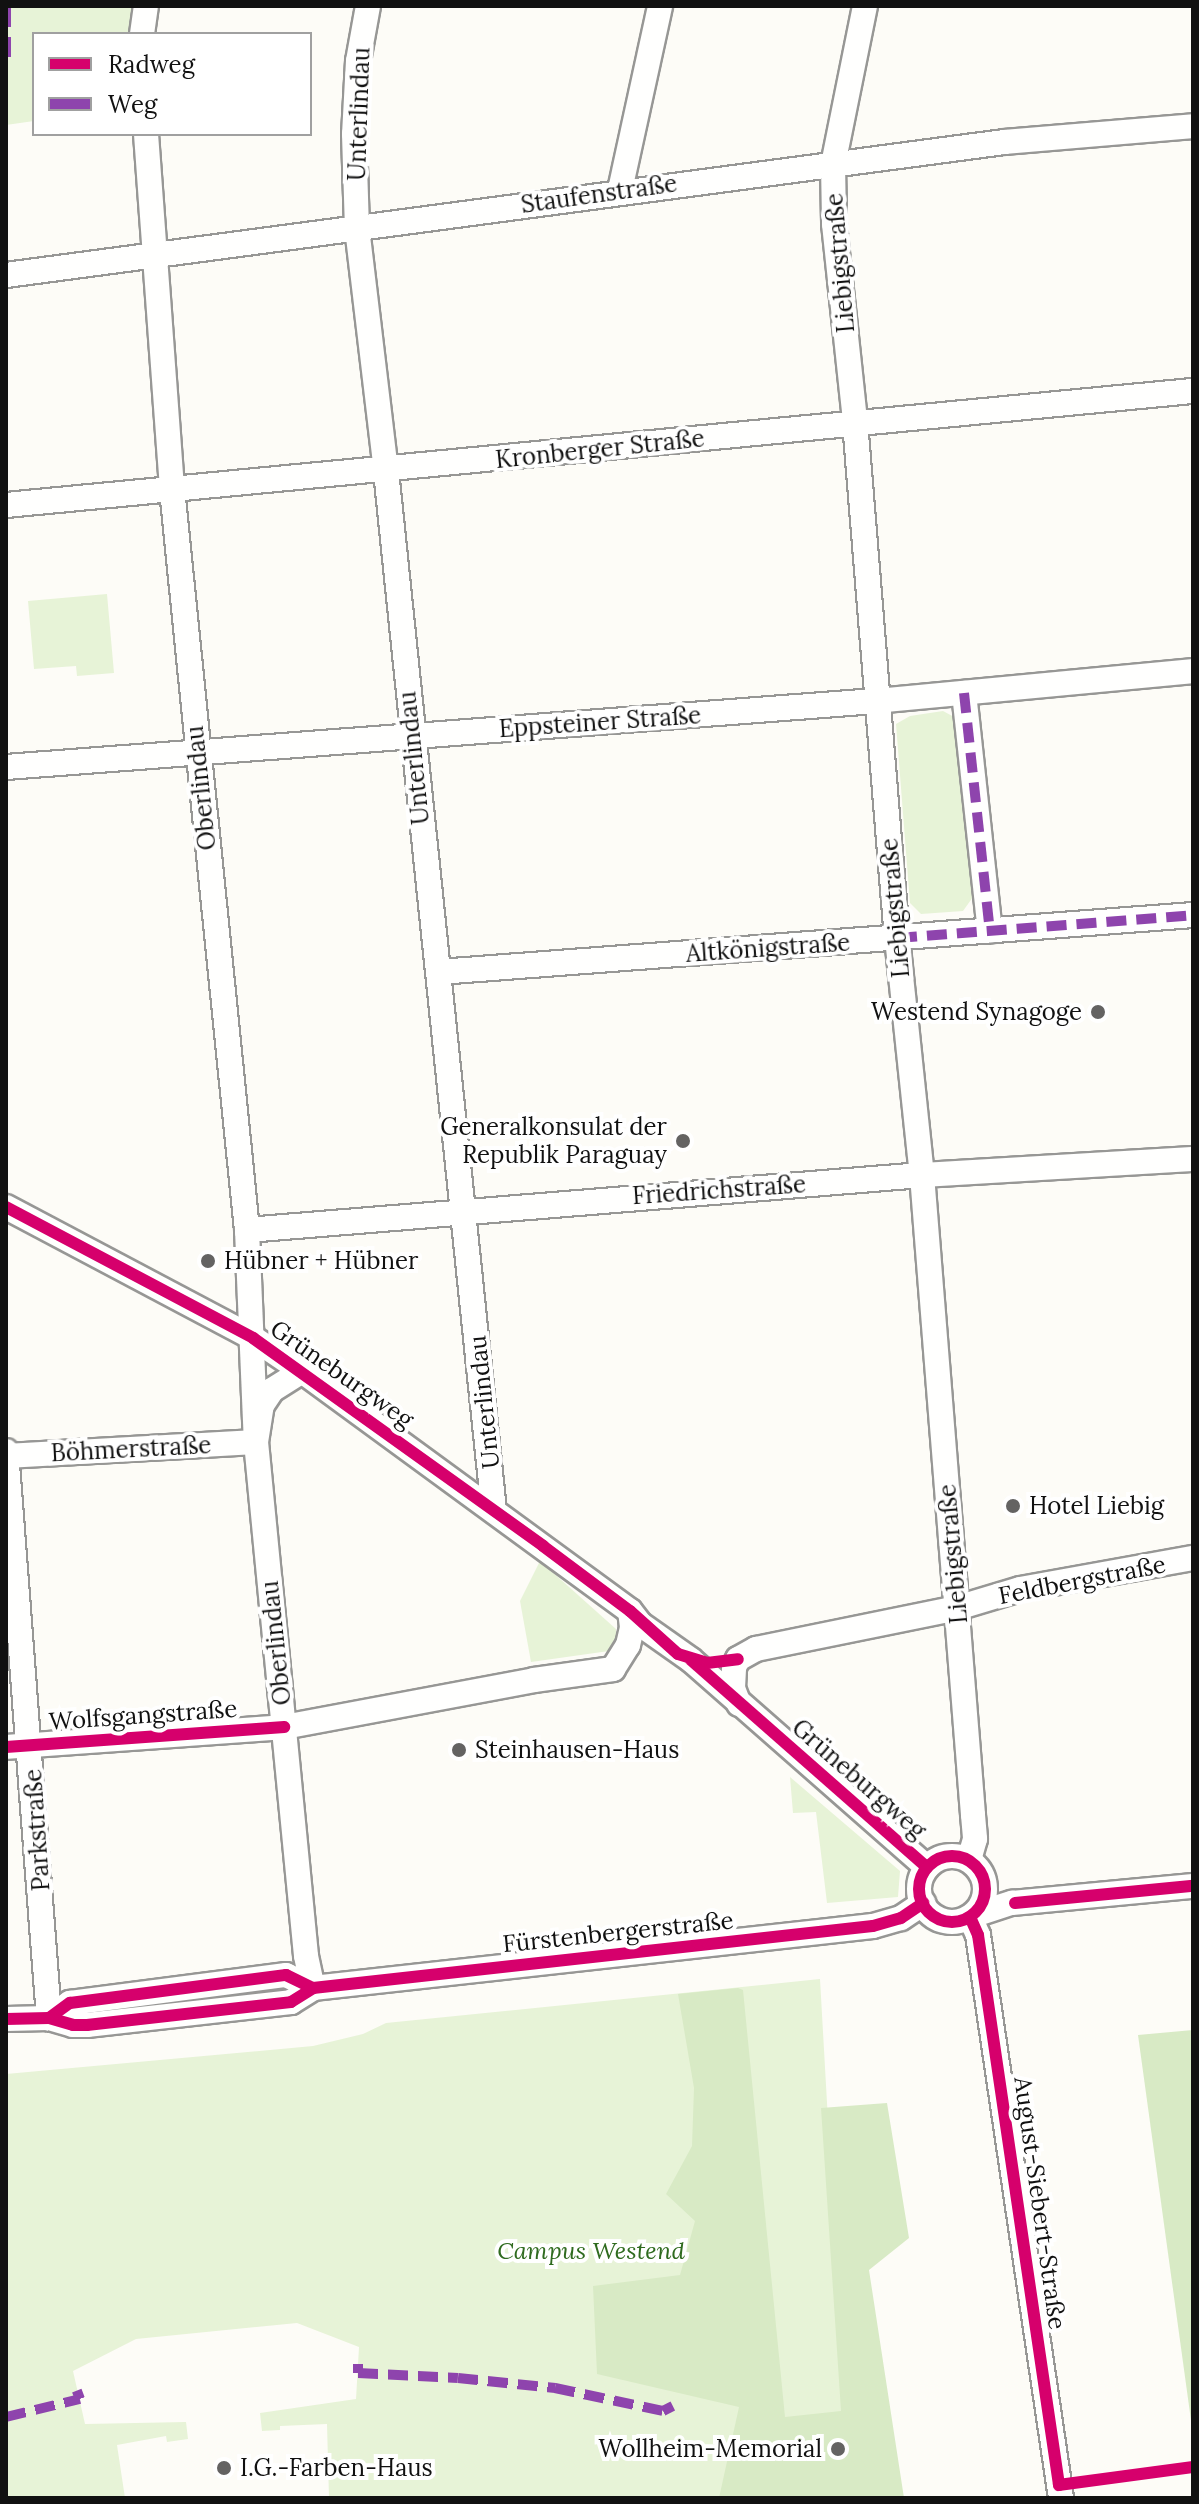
<!DOCTYPE html>
<html>
<head>
<meta charset="utf-8">
<style>
  body { margin:0 }
  #map { position:relative; width:1199px; height:2504px; overflow:hidden; background:#fdfcf7; font-family:Lora,serif }
  div>[style] { position:absolute }
  [style*='--x'] { left:calc(var(--x)*1px); top:calc(var(--y)*1px); width:calc(var(--w)*1px); rotate:calc(var(--a)*1deg) }
  .green>* { inset:0; background:#e7f3d7 }
  .forest>* { inset:0; background:#d8eac5 }
  .roads { filter:drop-shadow(2px 0 #979795) drop-shadow(-2px 0 #979795) drop-shadow(0 2px #979795) drop-shadow(0 -2px #979795) }
  .minor>* { height:24px; margin:-12px; padding:0 12px; transform-origin:12px; border-radius:12px; background:#fffffe }
  .minor>.ring { margin:-12px; padding:0; box-sizing:content-box; background:none; border:24px solid #fffffe; border-radius:50% }
  .quiet>* { height:10px; margin-top:-5px; transform-origin:0; background:repeating-linear-gradient(90deg,#8e44ad 0 20px,transparent 0 30px) }
  .cycleway>* { height:12px; margin:-6px; padding:0 6px; transform-origin:6px; border-radius:6px; background:#d6006c }
  .cycleway>.ring { margin:-6px; padding:0; box-sizing:content-box; background:none; border:12px solid #d6006c; border-radius:50% }
  .dots>* { width:22px; height:22px; translate:-50% -50%; box-sizing:border-box; border:4px solid #fff; border-radius:50% }
  span { translate:-50% -50%; white-space:nowrap; text-align:center; line-height:1.15; -webkit-text-stroke:8px #fff; paint-order:stroke }
  .street-label { font-size:24px; color:#111 }
  .poi-label { font-size:24px; color:#111 }
  .right { translate:-100% -50%; text-align:right }
  .left { translate:0 -50%; text-align:left }
  .park-label { font-size:24px; color:#2f6b1f; font-style:italic }
  .frame { position:absolute; inset:0; border:8px solid #111; pointer-events:none }
  .legend { position:absolute; left:32px; top:32px; width:280px; height:104px; box-sizing:border-box; background:#fff; border:2px solid #a0a0a0; margin:0; padding:10px 14px; list-style:none; font-size:24px; color:#111 }
  .legend li { display:flex; align-items:center; gap:16px; height:40px }
  .legend b { width:40px; border:2px solid #a0a0a0 }
</style>
</head>
<body>
<div id="map">
  <div class="green">
    <div style="clip-path:polygon(6px 6px,133px 6px,128px 34px,34px 34px,34px 121px,6px 125px)"></div>
    <div style="clip-path:polygon(107px 594px,114px 673px,77px 676px,76px 666px,34px 669px,28px 601px)"></div>
    <div style="clip-path:polygon(943px 711px,956px 718px,973px 897px,963px 911px,921px 914px,910px 903px,896px 724px,910px 716px)"></div>
    <div style="clip-path:polygon(540px 1561px,616px 1629px,616px 1640px,609px 1651px,531px 1662px,520px 1601px)"></div>
    <div style="clip-path:polygon(790px 1777px,900px 1871px,898px 1897px,827px 1903px,816px 1812px,793px 1813px)"></div>
    <div style="clip-path:polygon(820px 1979px,829px 2138px,874px 2498px,329px 2498px,327px 2424px,280px 2426px,280px 2430px,262px 2431px,260px 2413px,356px 2399px,359px 2347px,297px 2323px,136px 2339px,73px 2371px,85px 2424px,186px 2422px,188px 2439px,167px 2442px,166px 2436px,117px 2445px,125px 2498px,6px 2498px,6px 2074px,313px 2046px,363px 2034px,386px 2023px)"></div>
  </div>
  <div class="forest">
    <div style="clip-path:polygon(738px 1988px,743px 1990px,785px 2417px,841px 2411px,821px 2108px,887px 2103px,909px 2238px,869px 2270px,904px 2498px,719px 2498px,739px 2407px,597px 2374px,593px 2286px,680px 2275px,695px 2221px,666px 2194px,692px 2146px,694px 2088px,678px 1994px)"></div>
    <div style="clip-path:polygon(1193px 2030px,1193px 2435px,1138px 2035px)"></div>
  </div>
  <div class="roads">
    <div class="minor">
      <div style="--x:368;--y:6;--w:56;--a:100.3"></div>
      <div style="--x:358;--y:61;--w:73;--a:93.1"></div>
      <div style="--x:354;--y:134;--w:94;--a:88.2"></div>
      <div style="--x:357;--y:228;--w:245;--a:83.2"></div>
      <div style="--x:386;--y:471;--w:1045;--a:84.07"></div>
      <div style="--x:865;--y:6;--w:161;--a:101.4"></div>
      <div style="--x:833;--y:164;--w:60;--a:89"></div>
      <div style="--x:834;--y:224;--w:199;--a:83.9"></div>
      <div style="--x:855;--y:422;--w:518;--a:85.35"></div>
      <div style="--x:897;--y:938;--w:238;--a:84"></div>
      <div style="--x:922;--y:1175;--w:642;--a:85.44"></div>
      <div style="--x:973;--y:1815;--w:24;--a:85"></div>
      <div style="--x:975;--y:1839;--w:22;--a:106"></div>
      <div style="--x:142;--y:34;--w:28;--a:-82"></div>
      <div style="--x:146;--y:134;--w:356;--a:85.8"></div>
      <div style="--x:172;--y:489;--w:745;--a:84.22"></div>
      <div style="--x:247;--y:1230;--w:212;--a:87.6"></div>
      <div style="--x:256;--y:1442;--w:516;--a:84.44"></div>
      <div style="--x:306;--y:1956;--w:33;--a:78"></div>
      <div style="--x:620;--y:190;--w:188;--a:-77.7"></div>
      <div style="--x:6;--y:275;--w:1007;--a:-7.59"></div>
      <div style="--x:1004;--y:142;--w:190;--a:-4.8"></div>
      <div style="--x:6;--y:505;--w:1192;--a:-5.49"></div>
      <div style="--x:964;--y:693;--w:239;--a:83.8"></div>
      <div style="--x:6;--y:767;--w:872;--a:-4.34"></div>
      <div style="--x:876;--y:701;--w:318;--a:-5.4"></div>
      <div style="--x:439;--y:972;--w:756;--a:-4.32"></div>
      <div style="--x:6;--y:1207;--w:280;--a:27.9"></div>
      <div style="--x:253;--y:1338;--w:59;--a:34"></div>
      <div style="--x:302;--y:1371;--w:406;--a:36.2"></div>
      <div style="--x:630;--y:1611;--w:16;--a:52"></div>
      <div style="--x:640;--y:1624;--w:62;--a:35.2"></div>
      <div style="--x:691;--y:1660;--w:314;--a:41.3"></div>
      <div style="--x:247;--y:1230;--w:677;--a:-4.66"></div>
      <div style="--x:922;--y:1175;--w:271;--a:-3.4"></div>
      <div style="--x:6;--y:1451;--w:569;--a:85.66"></div>
      <div style="--x:6;--y:1456;--w:250;--a:-3.2"></div>
      <div style="--x:256;--y:1442;--w:37;--a:-81"></div>
      <div style="--x:262;--y:1405;--w:18;--a:-56"></div>
      <div style="--x:272;--y:1390;--w:36;--a:-32"></div>
      <div style="--x:739;--y:1704;--w:17;--a:-111"></div>
      <div style="--x:733;--y:1688;--w:21;--a:-87"></div>
      <div style="--x:734;--y:1667;--w:9;--a:-63"></div>
      <div style="--x:738;--y:1659;--w:21;--a:-29"></div>
      <div style="--x:756;--y:1649;--w:205;--a:-11.5"></div>
      <div style="--x:957;--y:1608;--w:66;--a:-16.8"></div>
      <div style="--x:1020;--y:1589;--w:176;--a:-10.2"></div>
      <div style="--x:6;--y:1747;--w:279;--a:-4.1"></div>
      <div style="--x:284;--y:1727;--w:254;--a:-10.6"></div>
      <div style="--x:534;--y:1680;--w:80;--a:-7.9"></div>
      <div style="--x:613;--y:1669;--w:28;--a:-58"></div>
      <div style="--x:628;--y:1645;--w:18;--a:-77"></div>
      <div style="--x:632;--y:1627;--w:16;--a:-97"></div>
      <div class="ring" style="left:919px;top:1856px;width:42px;height:42px"></div>
      <div style="--x:974;--y:1915;--w:40;--a:-18"></div>
      <div style="--x:1012;--y:1903;--w:182;--a:-5.4"></div>
      <div style="--x:970;--y:1917;--w:20;--a:66"></div>
      <div style="--x:978;--y:1935;--w:569;--a:81.61"></div>
      <div style="--x:49;--y:2018;--w:26;--a:-36"></div>
      <div style="--x:70;--y:2003;--w:218;--a:-7.4"></div>
      <div style="--x:286;--y:1975;--w:30;--a:26"></div>
      <div style="--x:6;--y:2019;--w:43;--a:-1.3"></div>
      <div style="--x:49;--y:2018;--w:25;--a:16"></div>
      <div style="--x:73;--y:2025;--w:14;--a:0"></div>
      <div style="--x:87;--y:2025;--w:205;--a:-6.4"></div>
      <div style="--x:291;--y:2002;--w:26;--a:-32"></div>
      <div style="--x:313;--y:1988;--w:563;--a:-6.32"></div>
      <div style="--x:873;--y:1926;--w:29;--a:-16"></div>
      <div style="--x:901;--y:1918;--w:27;--a:-34"></div>
    </div>
  </div>
  <div class="quiet">
    <div style="--x:6;--y:7;--w:58;--a:90"></div>
    <div style="--x:964;--y:693;--w:239;--a:83.8"></div>
    <div style="--x:897;--y:938;--w:297;--a:-4.4"></div>
    <div style="--x:358;--y:2364;--w:9;--a:90"></div>
    <div style="--x:358;--y:2373;--w:100;--a:2.9"></div>
    <div style="--x:458;--y:2378;--w:98;--a:5.9"></div>
    <div style="--x:555;--y:2388;--w:110;--a:12"></div>
    <div style="--x:663;--y:2411;--w:11;--a:-27"></div>
    <div style="--x:6;--y:2417;--w:76;--a:-13.7"></div>
    <div style="--x:80;--y:2399;--w:9;--a:-111"></div>
  </div>
  <div class="cycleway">
    <div style="--x:6;--y:1207;--w:280;--a:27.9"></div>
    <div style="--x:253;--y:1338;--w:357;--a:35.6"></div>
    <div style="--x:543;--y:1546;--w:109;--a:36.8"></div>
    <div style="--x:630;--y:1611;--w:64;--a:41.9"></div>
    <div style="--x:678;--y:1654;--w:30;--a:17"></div>
    <div style="--x:707;--y:1663;--w:31;--a:-7"></div>
    <div style="--x:691;--y:1660;--w:314;--a:41.3"></div>
    <div style="--x:6;--y:1747;--w:279;--a:-4.1"></div>
    <div class="ring" style="left:919px;top:1856px;width:54px;height:54px"></div>
    <div style="--x:1015;--y:1903;--w:179;--a:-5.5"></div>
    <div style="--x:970;--y:1917;--w:20;--a:66"></div>
    <div style="--x:978;--y:1935;--w:556;--a:81.62"></div>
    <div style="--x:1059;--y:2485;--w:135;--a:-7.7"></div>
    <div style="--x:49;--y:2018;--w:26;--a:-36"></div>
    <div style="--x:70;--y:2003;--w:218;--a:-7.4"></div>
    <div style="--x:286;--y:1975;--w:30;--a:26"></div>
    <div style="--x:6;--y:2019;--w:43;--a:-1.3"></div>
    <div style="--x:49;--y:2018;--w:25;--a:16"></div>
    <div style="--x:73;--y:2025;--w:14;--a:0"></div>
    <div style="--x:87;--y:2025;--w:205;--a:-6.4"></div>
    <div style="--x:291;--y:2002;--w:26;--a:-32"></div>
    <div style="--x:313;--y:1988;--w:563;--a:-6.32"></div>
    <div style="--x:873;--y:1926;--w:29;--a:-16"></div>
    <div style="--x:901;--y:1918;--w:27;--a:-34"></div>
  </div>
  <div class="dots">
    <div style="left:1098px;top:1012px;background:#646362"></div>
    <div style="left:683px;top:1141px;background:#646362"></div>
    <div style="left:208px;top:1261px;background:#646362"></div>
    <div style="left:1013px;top:1506px;background:#646362"></div>
    <div style="left:459px;top:1750px;background:#646362"></div>
    <div style="left:838px;top:2449px;background:#646362"></div>
    <div style="left:224px;top:2468px;background:#646362"></div>
  </div>
  <div class="street-label">
    <span style="left:359px;top:114px;rotate:-88deg">Unterlindau</span>
    <span style="left:599px;top:194px;rotate:-8deg">Staufenstraße</span>
    <span style="left:840px;top:263px;rotate:-95deg">Liebigstraße</span>
    <span style="left:600px;top:449px;rotate:-6deg">Kronberger Straße</span>
    <span style="left:600px;top:722px;rotate:-4deg">Eppsteiner Straße</span>
    <span style="left:414px;top:758px;rotate:-96deg">Unterlindau</span>
    <span style="left:201px;top:788px;rotate:-96deg">Oberlindau</span>
    <span style="left:895px;top:908px;rotate:-95deg">Liebigstraße</span>
    <span style="left:768px;top:948px;rotate:-4deg">Altkönigstraße</span>
    <span style="left:719px;top:1190px;rotate:-4deg">Friedrichstraße</span>
    <span style="left:342px;top:1374px;rotate:35deg">Grüneburgweg</span>
    <span style="left:484px;top:1402px;rotate:-96deg">Unterlindau</span>
    <span style="left:131px;top:1449px;rotate:-3deg">Böhmerstraße</span>
    <span style="left:953px;top:1554px;rotate:-95deg">Liebigstraße</span>
    <span style="left:1082px;top:1580px;rotate:-11deg">Feldbergstraße</span>
    <span style="left:276px;top:1643px;rotate:-96deg">Oberlindau</span>
    <span style="left:143px;top:1715px;rotate:-4deg">Wolfsgangstraße</span>
    <span style="left:859px;top:1779px;rotate:41deg">Grüneburgweg</span>
    <span style="left:37px;top:1830px;rotate:-94deg">Parkstraße</span>
    <span style="left:618px;top:1932px;rotate:-6deg">Fürstenbergerstraße</span>
    <span style="left:1040px;top:2203px;rotate:82deg">August-Siebert-Straße</span>
  </div>
  <div class="poi-label">
    <span class="right" style="left:1082px;top:1012px">Westend Synagoge</span>
    <span class="right" style="left:667px;top:1141px">Generalkonsulat der<br>Republik Paraguay</span>
    <span class="left" style="left:224px;top:1261px">Hübner + Hübner</span>
    <span class="left" style="left:1029px;top:1506px">Hotel Liebig</span>
    <span class="left" style="left:475px;top:1750px">Steinhausen-Haus</span>
    <span class="right" style="left:822px;top:2449px">Wollheim-Memorial</span>
    <span class="left" style="left:240px;top:2468px">I.G.-Farben-Haus</span>
  </div>
  <div class="park-label">
    <span style="left:591px;top:2251px">Campus Westend</span>
  </div>
  <div class="frame"></div>
  <ul class="legend">
  <li><b style="height:10px;background:#d6006c"></b>Radweg</li>
  <li><b style="height:10px;background:#8e44ad"></b>Weg</li>
  </ul>
</div>
</body>
</html>
